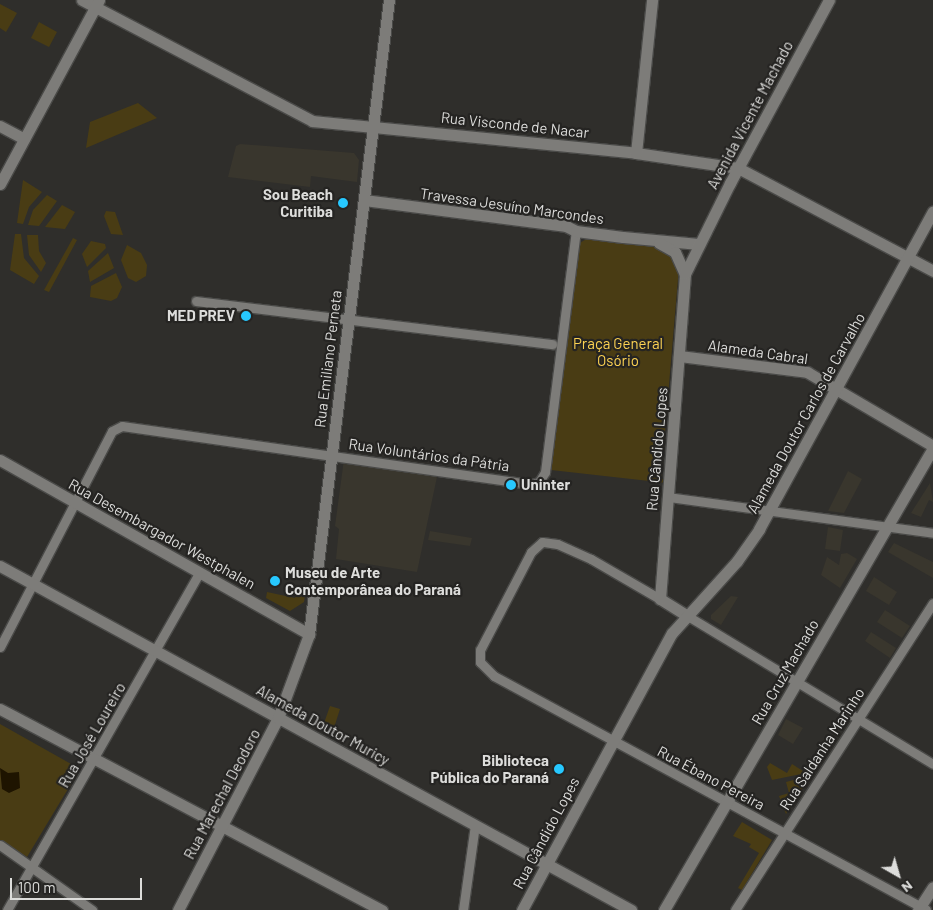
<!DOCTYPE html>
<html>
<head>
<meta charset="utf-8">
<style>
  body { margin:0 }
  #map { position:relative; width:933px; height:910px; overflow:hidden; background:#2f2e2b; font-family:Barlow,sans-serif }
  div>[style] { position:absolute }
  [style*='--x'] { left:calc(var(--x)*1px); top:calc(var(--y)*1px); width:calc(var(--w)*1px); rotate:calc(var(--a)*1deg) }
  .built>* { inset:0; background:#39362d }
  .green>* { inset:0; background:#493c14 }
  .water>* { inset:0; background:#1e1400 }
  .roads { filter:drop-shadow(1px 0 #4a4a48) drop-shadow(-1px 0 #4a4a48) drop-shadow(0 1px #4a4a48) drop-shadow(0 -1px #4a4a48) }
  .street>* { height:9px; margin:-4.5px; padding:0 4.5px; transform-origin:4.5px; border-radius:4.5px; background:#7d7c79 }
  .secondary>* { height:11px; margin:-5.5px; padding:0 5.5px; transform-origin:5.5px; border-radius:5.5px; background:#7d7c79 }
  .dots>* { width:14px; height:14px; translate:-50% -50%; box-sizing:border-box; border:2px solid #252422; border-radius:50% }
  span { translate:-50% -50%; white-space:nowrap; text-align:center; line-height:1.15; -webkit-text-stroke:4.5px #252422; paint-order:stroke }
  .street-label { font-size:15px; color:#dddddb }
  .poi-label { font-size:15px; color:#dddddb; font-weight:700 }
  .right { translate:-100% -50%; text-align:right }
  .left { translate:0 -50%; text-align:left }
  .park-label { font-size:15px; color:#fcd252 }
  .north { position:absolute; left:873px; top:850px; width:50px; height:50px; -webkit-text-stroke:4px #252422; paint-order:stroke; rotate:142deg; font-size:14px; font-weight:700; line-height:20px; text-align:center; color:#dddddb }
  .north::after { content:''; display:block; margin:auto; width:18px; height:22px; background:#dddddb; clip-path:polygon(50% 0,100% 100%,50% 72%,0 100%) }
  .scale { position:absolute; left:10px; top:878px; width:132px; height:22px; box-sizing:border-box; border:2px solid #dddddb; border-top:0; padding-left:6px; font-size:15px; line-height:18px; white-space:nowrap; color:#dddddb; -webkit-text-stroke:4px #252422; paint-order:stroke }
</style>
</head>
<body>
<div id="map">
  <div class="built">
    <div style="clip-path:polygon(240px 144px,354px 153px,359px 160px,357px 182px,311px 176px,310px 187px,228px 177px,236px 146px)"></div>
    <div style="clip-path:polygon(344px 459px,438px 472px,417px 572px,336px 559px,339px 529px,335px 526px)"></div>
    <div style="clip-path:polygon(848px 471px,862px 479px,844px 513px,828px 511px)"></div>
    <div style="clip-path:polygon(930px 483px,933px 502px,929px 500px,921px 517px,911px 513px)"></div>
    <div style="clip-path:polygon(828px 527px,843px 530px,840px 551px,825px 549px)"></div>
    <div style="clip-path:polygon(430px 531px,472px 538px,470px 546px,428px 540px)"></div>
    <div style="clip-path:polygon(894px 543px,933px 562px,933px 578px,888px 552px)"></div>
    <div style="clip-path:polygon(847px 553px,857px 559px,840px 588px,821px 575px,827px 557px,839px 565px,841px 554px)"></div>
    <div style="clip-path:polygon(874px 577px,897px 592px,889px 605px,866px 591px)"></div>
    <div style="clip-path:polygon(731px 596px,738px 597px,721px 625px,711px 619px,711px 615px)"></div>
    <div style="clip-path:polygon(885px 610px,910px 626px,902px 638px,877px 622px)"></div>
    <div style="clip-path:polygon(871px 632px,896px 648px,890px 658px,865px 641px)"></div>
    <div style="clip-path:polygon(786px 719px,803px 728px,793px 744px,778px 735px)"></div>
  </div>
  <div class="green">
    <div style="clip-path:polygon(0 4px,17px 13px,6px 32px,0 28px)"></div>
    <div style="clip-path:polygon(39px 22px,57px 32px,49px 47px,31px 38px)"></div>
    <div style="clip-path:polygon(138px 103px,157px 118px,86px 148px,90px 122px)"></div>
    <div style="clip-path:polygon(23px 180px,42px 192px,29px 207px,23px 224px,17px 223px)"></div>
    <div style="clip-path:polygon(47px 195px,57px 201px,39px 226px,28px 225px,33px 210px)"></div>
    <div style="clip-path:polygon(62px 205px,75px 212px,65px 229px,45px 227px)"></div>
    <div style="clip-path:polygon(106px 211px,115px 212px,123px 235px,111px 234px,104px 216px)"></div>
    <div style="clip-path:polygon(15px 234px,21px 234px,24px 258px,39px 276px,34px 284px,10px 270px)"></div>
    <div style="clip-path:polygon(27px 235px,38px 235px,39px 251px,46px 263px,41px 272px,29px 255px)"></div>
    <div style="clip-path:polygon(73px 238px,77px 240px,49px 292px,44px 290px)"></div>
    <div style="clip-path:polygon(588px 238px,666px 248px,679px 267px,661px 478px,667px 483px,551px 470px,578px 244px)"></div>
    <div style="clip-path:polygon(91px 241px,105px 244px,106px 248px,87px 267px,82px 254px)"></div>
    <div style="clip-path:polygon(127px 245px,141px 253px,147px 265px,146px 276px,136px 282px,128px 278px,121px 260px)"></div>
    <div style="clip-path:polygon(108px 253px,114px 268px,90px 282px,88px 271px)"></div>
    <div style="clip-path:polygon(116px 273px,122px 287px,117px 298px,111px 301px,90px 297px,91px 286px)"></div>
    <div style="clip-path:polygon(267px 592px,295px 598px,296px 595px,305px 596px,304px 602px,290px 611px,266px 598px)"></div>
    <div style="clip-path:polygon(330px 706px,340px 709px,333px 731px,314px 725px,316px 721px,324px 723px)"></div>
    <div style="clip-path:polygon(0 724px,80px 769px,27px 857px,0 840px)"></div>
    <div style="clip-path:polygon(770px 763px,787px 773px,792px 764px,806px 773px,772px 780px,767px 767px)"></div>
    <div style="clip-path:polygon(805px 777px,808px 780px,786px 814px,779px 796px,789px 793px,786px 782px)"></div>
    <div style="clip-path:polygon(742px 822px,772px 840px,742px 890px,738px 888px,759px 853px,749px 847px,751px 844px,733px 836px)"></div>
  </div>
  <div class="water">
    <div style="clip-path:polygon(0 768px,8px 773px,19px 772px,20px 788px,9px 793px,2px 789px)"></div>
  </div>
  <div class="roads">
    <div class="street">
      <div style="--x:196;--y:301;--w:359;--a:6.9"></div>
      <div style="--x:668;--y:497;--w:267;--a:7.7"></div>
      <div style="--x:660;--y:599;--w:80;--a:-149.9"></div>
      <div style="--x:591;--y:559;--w:37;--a:-156"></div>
      <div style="--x:557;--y:544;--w:15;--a:-172"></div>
      <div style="--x:542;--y:542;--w:15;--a:138"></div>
      <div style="--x:531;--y:552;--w:110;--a:117.5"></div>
      <div style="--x:480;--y:650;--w:12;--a:90"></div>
      <div style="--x:480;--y:662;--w:20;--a:45"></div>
      <div style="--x:494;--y:676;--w:491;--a:28.4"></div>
      <div style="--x:686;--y:615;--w:288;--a:31.1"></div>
      <div style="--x:0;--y:647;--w:243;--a:-62.6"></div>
      <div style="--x:112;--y:431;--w:11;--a:-27"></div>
      <div style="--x:122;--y:426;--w:413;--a:8.1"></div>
      <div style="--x:531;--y:484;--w:8;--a:-14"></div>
      <div style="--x:539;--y:482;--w:12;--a:-59"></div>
      <div style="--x:545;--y:472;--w:243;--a:-82.7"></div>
      <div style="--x:0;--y:845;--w:113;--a:35.2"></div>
      <div style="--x:7;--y:910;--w:389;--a:-60.3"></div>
      <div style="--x:463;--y:910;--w:86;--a:-82"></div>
      <div style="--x:735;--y:910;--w:365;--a:-57.2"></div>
    </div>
    <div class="secondary">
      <div style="--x:82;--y:0;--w:260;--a:27.7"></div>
      <div style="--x:312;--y:121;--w:326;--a:5.6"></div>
      <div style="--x:636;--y:153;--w:103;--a:8.4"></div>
      <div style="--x:738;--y:168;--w:221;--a:27.8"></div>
      <div style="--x:0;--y:126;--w:27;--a:28"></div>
      <div style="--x:636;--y:153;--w:154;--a:-84"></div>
      <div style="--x:0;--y:184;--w:209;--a:-61.7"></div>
      <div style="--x:364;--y:200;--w:204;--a:7.3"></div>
      <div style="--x:566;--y:226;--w:11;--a:27"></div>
      <div style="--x:576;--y:231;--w:47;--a:7.3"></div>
      <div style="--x:623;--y:237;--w:76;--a:5.3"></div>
      <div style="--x:659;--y:243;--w:18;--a:29"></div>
      <div style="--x:675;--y:252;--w:24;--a:66"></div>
      <div style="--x:679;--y:356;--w:129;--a:7.1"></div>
      <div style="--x:807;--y:372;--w:146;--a:30.4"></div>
      <div style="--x:0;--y:460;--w:355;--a:29.4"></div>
      <div style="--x:0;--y:566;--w:719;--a:28.6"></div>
      <div style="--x:686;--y:615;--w:31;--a:-148"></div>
      <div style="--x:660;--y:599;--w:326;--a:-85.6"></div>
      <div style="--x:685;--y:274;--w:102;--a:-63.7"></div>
      <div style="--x:730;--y:183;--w:208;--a:-61.6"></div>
      <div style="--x:0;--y:709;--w:432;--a:27.8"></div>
      <div style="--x:178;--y:910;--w:216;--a:-62.5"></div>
      <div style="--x:278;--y:718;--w:90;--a:-69.7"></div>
      <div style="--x:309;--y:634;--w:639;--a:-82.81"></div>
      <div style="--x:522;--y:910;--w:315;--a:-61.6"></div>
      <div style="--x:672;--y:633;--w:97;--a:-47.9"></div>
      <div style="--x:737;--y:561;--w:39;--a:-55"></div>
      <div style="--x:759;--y:529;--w:362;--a:-61.3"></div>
      <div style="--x:664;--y:910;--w:535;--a:-59.79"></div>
      <div style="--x:918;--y:910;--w:27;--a:-57"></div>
    </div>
  </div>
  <div class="dots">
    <div style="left:343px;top:203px;background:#27c8ff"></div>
    <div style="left:246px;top:316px;background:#27c8ff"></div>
    <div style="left:511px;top:485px;background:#27c8ff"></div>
    <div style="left:275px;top:581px;background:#27c8ff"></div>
    <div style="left:559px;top:769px;background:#27c8ff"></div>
  </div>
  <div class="street-label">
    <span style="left:750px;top:115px;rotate:-62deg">Avenida Vicente Machado</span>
    <span style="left:515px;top:125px;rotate:6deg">Rua Visconde de Nacar</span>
    <span style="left:512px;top:206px;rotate:8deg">Travessa Jesuíno Marcondes</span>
    <span style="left:758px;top:352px;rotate:8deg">Alameda Cabral</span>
    <span style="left:328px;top:359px;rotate:-83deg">Rua Emiliano Perneta</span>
    <span style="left:806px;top:413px;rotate:-61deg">Alameda Doutor Carlos de Carvalho</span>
    <span style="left:657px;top:449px;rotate:-85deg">Rua Cândido Lopes</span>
    <span style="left:429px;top:455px;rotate:8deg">Rua Voluntários da Pátria</span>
    <span style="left:162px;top:534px;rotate:29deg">Rua Desembargador Westphalen</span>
    <span style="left:785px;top:672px;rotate:-60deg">Rua Cruz Machado</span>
    <span style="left:323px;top:725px;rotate:29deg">Alameda Doutor Muricy</span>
    <span style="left:92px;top:735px;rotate:-60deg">Rua José Loureiro</span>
    <span style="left:822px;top:749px;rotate:-57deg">Rua Saldanha Marinho</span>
    <span style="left:711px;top:778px;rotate:28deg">Rua Ébano Pereira</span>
    <span style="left:222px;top:794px;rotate:-62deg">Rua Marechal Deodoro</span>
    <span style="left:546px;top:833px;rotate:-62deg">Rua Cândido Lopes</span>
  </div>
  <div class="poi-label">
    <span class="right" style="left:333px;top:203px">Sou Beach<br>Curitiba</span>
    <span class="right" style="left:235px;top:316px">MED PREV</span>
    <span class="left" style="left:521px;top:485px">Uninter</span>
    <span class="left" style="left:285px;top:581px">Museu de Arte<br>Contemporânea do Paraná</span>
    <span class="right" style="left:549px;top:769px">Biblioteca<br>Pública do Paraná</span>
  </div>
  <div class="park-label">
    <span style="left:618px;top:352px">Praça General<br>Osório</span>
  </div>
  <div class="north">N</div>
  <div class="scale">100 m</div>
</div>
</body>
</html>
